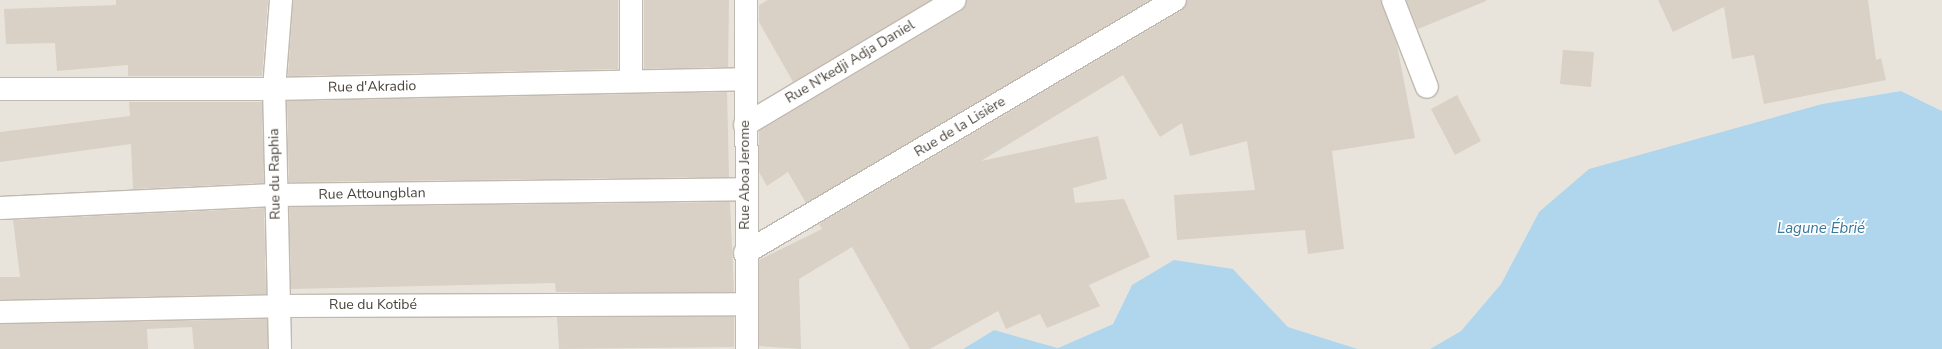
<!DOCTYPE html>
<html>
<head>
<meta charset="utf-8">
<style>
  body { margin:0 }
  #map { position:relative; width:1942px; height:349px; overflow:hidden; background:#f5f2ed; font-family:"Nunito Sans",sans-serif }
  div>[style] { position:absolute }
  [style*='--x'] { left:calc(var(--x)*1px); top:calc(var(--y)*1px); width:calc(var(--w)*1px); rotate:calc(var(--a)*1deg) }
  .residential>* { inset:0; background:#e9e4db }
  .water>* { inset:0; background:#afd6ec }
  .building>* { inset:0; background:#d9d0c6 }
  .roads { filter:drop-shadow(1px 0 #c0b9b0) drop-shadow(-1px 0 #c0b9b0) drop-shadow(0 1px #c0b9b0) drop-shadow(0 -1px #c0b9b0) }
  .minor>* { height:22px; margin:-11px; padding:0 11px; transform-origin:11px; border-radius:11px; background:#fff }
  span { translate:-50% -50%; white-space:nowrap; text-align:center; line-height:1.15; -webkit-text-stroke:3.5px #fff; paint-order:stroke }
  .street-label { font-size:14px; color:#49433b }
  .water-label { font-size:15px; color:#37789e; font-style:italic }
</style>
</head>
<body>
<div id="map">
  <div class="residential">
    <div style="clip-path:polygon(0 0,1942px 0,1942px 111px,1901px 91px,1822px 104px,1740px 128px,1539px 212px,1501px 284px,1461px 331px,1430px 349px,1358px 349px,1288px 327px,1233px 269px,1132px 285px,1113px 324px,1058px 348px,994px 330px,963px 349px,0 349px)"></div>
  </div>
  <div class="water">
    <div style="clip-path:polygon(1901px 91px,1942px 111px,1942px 349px,1430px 349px,1461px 331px,1501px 284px,1539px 212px,1589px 169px,1822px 104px)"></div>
    <div style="clip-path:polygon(1174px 260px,1233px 269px,1288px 327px,1358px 349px,963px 349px,994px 330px,1058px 348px,1113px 324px,1132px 285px)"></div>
  </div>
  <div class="building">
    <div style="clip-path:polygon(116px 0,268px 0,262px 76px,128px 76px,128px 65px,57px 71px,55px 43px,6px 44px,4px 9px,116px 5px)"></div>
    <div style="clip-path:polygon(293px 0,618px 0,618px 69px,288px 76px)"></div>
    <div style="clip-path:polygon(644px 0,729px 0,728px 67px,644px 69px)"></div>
    <div style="clip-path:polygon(768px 0,931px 0,793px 82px,759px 22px,759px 5px)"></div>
    <div style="clip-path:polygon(967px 0,1150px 0,806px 203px,788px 172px,767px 186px,759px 172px,759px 131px,961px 11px)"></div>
    <div style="clip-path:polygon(1187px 0,1381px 0,1397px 45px,1415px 138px,1332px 151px,1344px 249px,1308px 254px,1305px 230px,1177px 240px,1174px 195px,1255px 190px,1247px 141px,1190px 156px,1182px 123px,1160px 137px,1123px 75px,981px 161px,1098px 136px,1107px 179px,1073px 188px,1075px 203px,1124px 199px,1150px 257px,1089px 285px,1100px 306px,1047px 328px,1040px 314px,1006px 329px,998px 311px,930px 349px,910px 349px,852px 247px,799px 279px,801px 349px,759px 346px,759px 260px,822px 229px,819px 224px,1181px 11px)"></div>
    <div style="clip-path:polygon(1406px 0,1486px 0,1486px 1px,1418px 29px)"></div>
    <div style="clip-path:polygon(1658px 0,1868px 0,1876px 60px,1881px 58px,1886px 80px,1764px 104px,1754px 55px,1732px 59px,1724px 7px,1673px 32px)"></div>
    <div style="clip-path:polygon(1563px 50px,1594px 52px,1591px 87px,1560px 84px)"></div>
    <div style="clip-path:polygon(727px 92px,729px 177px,289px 182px,287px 101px)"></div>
    <div style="clip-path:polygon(1457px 95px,1481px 141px,1455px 155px,1431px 109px)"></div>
    <div style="clip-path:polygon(129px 102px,262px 102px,264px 183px,133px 189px,131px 144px,0 162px,0 132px,130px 116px)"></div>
    <div style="clip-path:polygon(730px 202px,734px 292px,556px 292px,555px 283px,291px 289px,289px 207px)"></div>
    <div style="clip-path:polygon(264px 208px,266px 294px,0 300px,0 277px,20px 277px,13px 220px)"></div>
    <div style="clip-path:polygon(557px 317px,734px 317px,734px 347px,559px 349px)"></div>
    <div style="clip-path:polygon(267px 319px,268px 349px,194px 349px,192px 327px,147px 329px,148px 349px,0 349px,0 324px)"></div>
  </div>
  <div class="roads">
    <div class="minor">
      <div style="--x:631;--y:0;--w:80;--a:90"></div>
      <div style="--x:746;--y:0;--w:349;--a:89.8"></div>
      <div style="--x:1393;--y:0;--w:93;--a:68.7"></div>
      <div style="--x:0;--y:89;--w:274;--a:0"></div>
      <div style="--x:274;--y:89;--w:471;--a:-1.2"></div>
      <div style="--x:745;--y:125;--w:244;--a:-30.8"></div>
      <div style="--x:0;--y:208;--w:274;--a:-2.7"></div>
      <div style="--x:274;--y:195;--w:471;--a:-0.7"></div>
      <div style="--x:745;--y:253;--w:499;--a:-30.5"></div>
      <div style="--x:0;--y:312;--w:278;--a:-1.2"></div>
      <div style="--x:278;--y:306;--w:468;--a:-0.2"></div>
      <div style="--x:280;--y:349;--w:260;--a:-91.3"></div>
      <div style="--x:274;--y:89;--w:89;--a:-85.5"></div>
    </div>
  </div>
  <div class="street-label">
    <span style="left:850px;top:62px;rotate:-31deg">Rue N'kedji Adja Daniel</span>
    <span style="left:372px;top:87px;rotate:-1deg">Rue d'Akradio</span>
    <span style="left:960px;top:127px;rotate:-31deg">Rue de la Lisière</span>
    <span style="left:275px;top:174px;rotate:-91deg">Rue du Raphia</span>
    <span style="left:745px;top:175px;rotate:-90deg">Rue Aboa Jerome</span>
    <span style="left:372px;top:194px;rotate:-1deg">Rue Attoungblan</span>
    <span style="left:373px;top:305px">Rue du Kotibé</span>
  </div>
  <div class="water-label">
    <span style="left:1821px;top:229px">Lagune Ébrié</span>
  </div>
</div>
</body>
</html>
